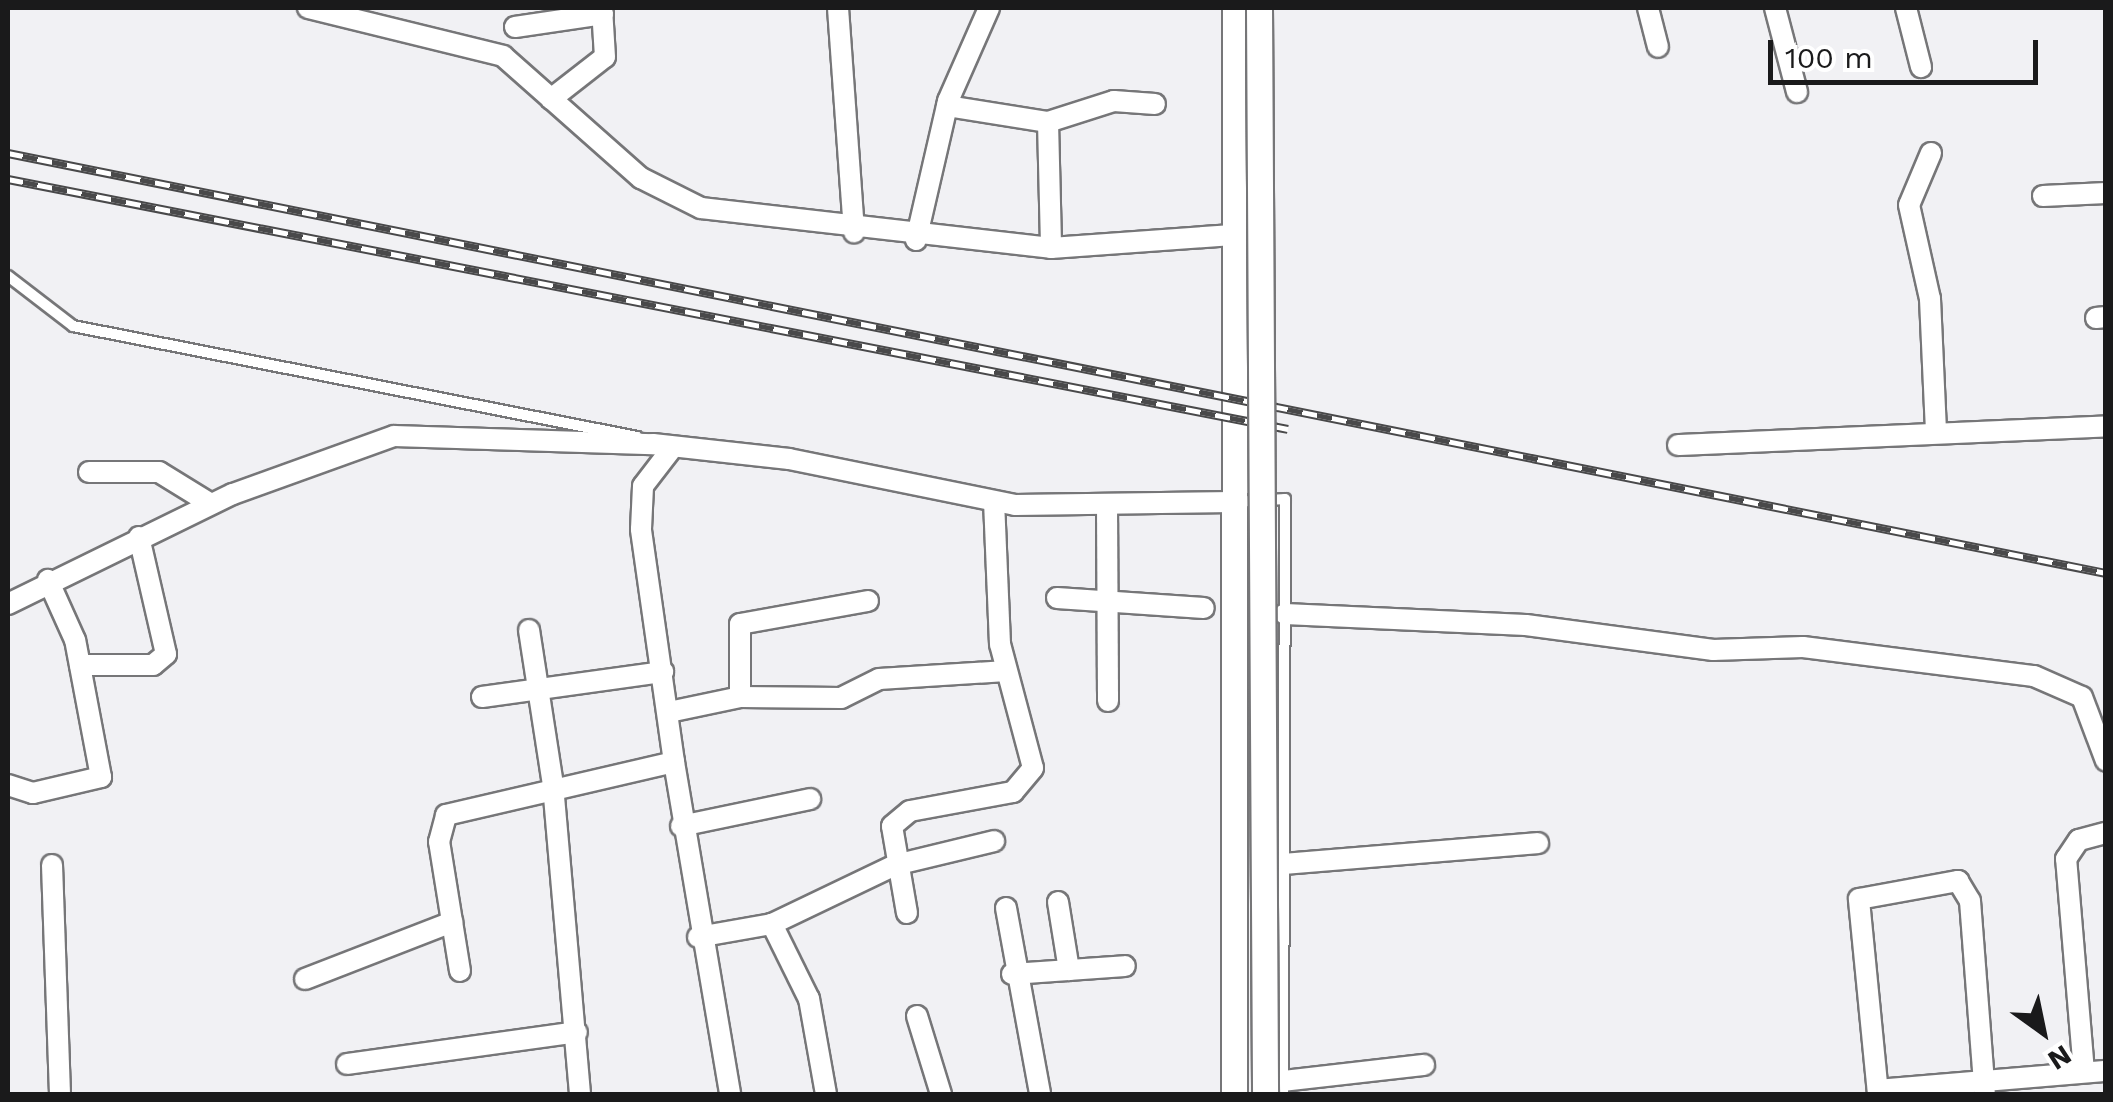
<!DOCTYPE html>
<html>
<head>
<meta charset="utf-8">
<style>
  body { margin:0 }
  #map { position:relative; width:2113px; height:1102px; overflow:hidden; background:#f1f1f4; font-family:"Work Sans",sans-serif }
  div>[style] { position:absolute }
  [style*='--x'] { left:calc(var(--x)*1px); top:calc(var(--y)*1px); width:calc(var(--w)*1px); rotate:calc(var(--a)*1deg) }
  .roads { filter:drop-shadow(2px 0 #767678) drop-shadow(-2px 0 #767678) drop-shadow(0 2px #767678) drop-shadow(0 -2px #767678) }
  .service>* { height:10px; margin:-5px; padding:0 5px; transform-origin:5px; border-radius:5px; background:#fff }
  .minor>* { height:20px; margin:-10px; padding:0 10px; transform-origin:10px; border-radius:10px; background:#fff }
  .tertiary>* { height:25px; margin:-12.5px; padding:0 12.5px; transform-origin:12.5px; border-radius:12.5px; background:#fff }
  .rail>* { height:9px; margin-top:-4.5px; transform-origin:0; background:repeating-linear-gradient(90deg,#fff 0 15px,#49494a 0 30px); box-sizing:border-box; border-block:2px solid #49494a }
  .bridges { filter:drop-shadow(2px 0 #767678) drop-shadow(-2px 0 #767678) drop-shadow(0 2px #767678) drop-shadow(0 -2px #767678) }
  .tertiary-bridge>* { height:25px; margin:-12.5px; padding:0 12.5px; transform-origin:12.5px; border-radius:12.5px; background:#fff }
  span { translate:-50% -50%; white-space:nowrap; text-align:center; line-height:1.15; -webkit-text-stroke:8px #fff; paint-order:stroke }
  .frame { position:absolute; inset:0; border:10px solid #1a1a1b; pointer-events:none }
  .north { position:absolute; left:1993px; top:982px; width:100px; height:100px; -webkit-text-stroke:8px #fff; paint-order:stroke; rotate:147deg; font-size:28px; font-weight:700; line-height:40px; text-align:center; color:#1a1a1b }
  .north::after { content:''; display:block; margin:auto; width:35px; height:45px; background:#1a1a1b; clip-path:polygon(50% 0,100% 100%,50% 72%,0 100%) }
  .scale { position:absolute; left:1768px; top:40px; width:270px; height:45px; box-sizing:border-box; border:5px solid #1a1a1b; border-top:0; padding-left:12px; font-size:30px; line-height:35px; white-space:nowrap; color:#1a1a1b; -webkit-text-stroke:8px #fff; paint-order:stroke }
</style>
</head>
<body>
<div id="map">
  <div class="roads">
    <div class="service">
      <div style="--x:8;--y:276;--w:82;--a:37.6"></div>
      <div style="--x:73;--y:326;--w:575;--a:11.13"></div>
      <div style="--x:1234;--y:502;--w:51;--a:-3.4"></div>
      <div style="--x:1285;--y:499;--w:595;--a:90.19"></div>
    </div>
    <div class="minor">
      <div style="--x:308;--y:8;--w:201;--a:13.8"></div>
      <div style="--x:503;--y:56;--w:184;--a:41.5"></div>
      <div style="--x:641;--y:178;--w:67;--a:26.6"></div>
      <div style="--x:701;--y:208;--w:352;--a:6.5"></div>
      <div style="--x:1051;--y:248;--w:182;--a:-4.1"></div>
      <div style="--x:838;--y:8;--w:225;--a:85.9"></div>
      <div style="--x:1648;--y:8;--w:40;--a:75.6"></div>
      <div style="--x:1775;--y:8;--w:87;--a:75.3"></div>
      <div style="--x:1906;--y:8;--w:61;--a:75.7"></div>
      <div style="--x:515;--y:27;--w:89;--a:-8.4"></div>
      <div style="--x:551;--y:99;--w:68;--a:-37.9"></div>
      <div style="--x:605;--y:57;--w:49;--a:-93.5"></div>
      <div style="--x:947;--y:106;--w:102;--a:9"></div>
      <div style="--x:1048;--y:122;--w:126;--a:88.6"></div>
      <div style="--x:1048;--y:122;--w:69;--a:-17.7"></div>
      <div style="--x:1114;--y:101;--w:41;--a:4.2"></div>
      <div style="--x:1931;--y:153;--w:56;--a:112.9"></div>
      <div style="--x:1909;--y:205;--w:96;--a:77.4"></div>
      <div style="--x:1930;--y:299;--w:134;--a:87.4"></div>
      <div style="--x:2043;--y:196;--w:63;--a:-2.7"></div>
      <div style="--x:916;--y:240;--w:143;--a:-77"></div>
      <div style="--x:948;--y:101;--w:102;--a:-66.2"></div>
      <div style="--x:2096;--y:318;--w:10;--a:-6"></div>
      <div style="--x:1678;--y:445;--w:428;--a:-2.5"></div>
      <div style="--x:89;--y:472;--w:70;--a:0"></div>
      <div style="--x:159;--y:472;--w:61;--a:31.6"></div>
      <div style="--x:1107;--y:504;--w:197;--a:89.7"></div>
      <div style="--x:1057;--y:598;--w:147;--a:3.9"></div>
      <div style="--x:8;--y:604;--w:250;--a:-26.1"></div>
      <div style="--x:233;--y:494;--w:171;--a:-19.8"></div>
      <div style="--x:394;--y:436;--w:259;--a:1.8"></div>
      <div style="--x:653;--y:444;--w:137;--a:6.3"></div>
      <div style="--x:789;--y:459;--w:231;--a:11.5"></div>
      <div style="--x:1015;--y:505;--w:218;--a:-0.8"></div>
      <div style="--x:1285;--y:614;--w:241;--a:2.6"></div>
      <div style="--x:1526;--y:625;--w:189;--a:7.6"></div>
      <div style="--x:1713;--y:650;--w:90;--a:-1.9"></div>
      <div style="--x:1803;--y:647;--w:233;--a:7.2"></div>
      <div style="--x:2034;--y:676;--w:52;--a:23.6"></div>
      <div style="--x:2082;--y:697;--w:68;--a:69.4"></div>
      <div style="--x:529;--y:630;--w:157;--a:81.2"></div>
      <div style="--x:553;--y:785;--w:310;--a:85"></div>
      <div style="--x:80;--y:665;--w:73;--a:0"></div>
      <div style="--x:153;--y:665;--w:17;--a:-40"></div>
      <div style="--x:166;--y:654;--w:120;--a:-103"></div>
      <div style="--x:482;--y:697;--w:183;--a:-7.9"></div>
      <div style="--x:740;--y:697;--w:101;--a:0.6"></div>
      <div style="--x:841;--y:698;--w:42;--a:-26.6"></div>
      <div style="--x:879;--y:679;--w:127;--a:-3.6"></div>
      <div style="--x:669;--y:712;--w:73;--a:-11.9"></div>
      <div style="--x:740;--y:697;--w:73;--a:-90"></div>
      <div style="--x:740;--y:624;--w:130;--a:-10.2"></div>
      <div style="--x:674;--y:762;--w:337;--a:80.4"></div>
      <div style="--x:8;--y:785;--w:26;--a:18"></div>
      <div style="--x:33;--y:793;--w:70;--a:-13.2"></div>
      <div style="--x:101;--y:777;--w:139;--a:-100.7"></div>
      <div style="--x:75;--y:640;--w:66;--a:-114.2"></div>
      <div style="--x:681;--y:826;--w:132;--a:-11.8"></div>
      <div style="--x:1284;--y:864;--w:255;--a:-4.7"></div>
      <div style="--x:52;--y:865;--w:229;--a:88"></div>
      <div style="--x:1058;--y:902;--w:69;--a:80.8"></div>
      <div style="--x:1006;--y:908;--w:189;--a:79.6"></div>
      <div style="--x:907;--y:913;--w:88;--a:-99.8"></div>
      <div style="--x:892;--y:826;--w:23;--a:-40"></div>
      <div style="--x:910;--y:811;--w:105;--a:-10.5"></div>
      <div style="--x:1013;--y:792;--w:31;--a:-50"></div>
      <div style="--x:1033;--y:768;--w:128;--a:-104.9"></div>
      <div style="--x:1000;--y:644;--w:141;--a:-92.4"></div>
      <div style="--x:698;--y:937;--w:75;--a:-10"></div>
      <div style="--x:460;--y:971;--w:131;--a:-99.2"></div>
      <div style="--x:439;--y:842;--w:28;--a:-75"></div>
      <div style="--x:446;--y:815;--w:234;--a:-13.1"></div>
      <div style="--x:674;--y:762;--w:235;--a:-98.1"></div>
      <div style="--x:641;--y:529;--w:43;--a:-87.3"></div>
      <div style="--x:643;--y:486;--w:49;--a:-52.4"></div>
      <div style="--x:1012;--y:974;--w:113;--a:-4"></div>
      <div style="--x:305;--y:979;--w:158;--a:-21.2"></div>
      <div style="--x:917;--y:1016;--w:82;--a:72.9"></div>
      <div style="--x:347;--y:1064;--w:232;--a:-7.9"></div>
      <div style="--x:2084;--y:1072;--w:214;--a:-94.8"></div>
      <div style="--x:2066;--y:859;--w:23;--a:-56"></div>
      <div style="--x:2079;--y:840;--w:28;--a:-15"></div>
      <div style="--x:1283;--y:1081;--w:142;--a:-6.5"></div>
      <div style="--x:1878;--y:1090;--w:229;--a:-4.8"></div>
      <div style="--x:826;--y:1094;--w:97;--a:-100.1"></div>
      <div style="--x:809;--y:999;--w:84;--a:-116.3"></div>
      <div style="--x:772;--y:924;--w:136;--a:-25.6"></div>
      <div style="--x:895;--y:865;--w:102;--a:-13.6"></div>
      <div style="--x:1878;--y:1094;--w:196;--a:-95.6"></div>
      <div style="--x:1859;--y:899;--w:101;--a:-10.3"></div>
      <div style="--x:1958;--y:881;--w:23;--a:59"></div>
      <div style="--x:1970;--y:901;--w:194;--a:85.6"></div>
    </div>
    <div class="tertiary">
      <div style="--x:1234;--y:1094;--w:1086;--a:-89.95"></div>
    </div>
  </div>
  <div class="rail">
    <div style="--x:8;--y:153;--w:2140;--a:11.32"></div>
    <div style="--x:8;--y:179;--w:1304;--a:11.05"></div>
  </div>
  <div class="bridges">
    <div class="tertiary-bridge">
      <div style="--x:1259;--y:8;--w:1086;--a:89.68"></div>
    </div>
  </div>
  <div class="frame"></div>
  <div class="north">N</div>
  <div class="scale">100 m</div>
</div>
</body>
</html>
